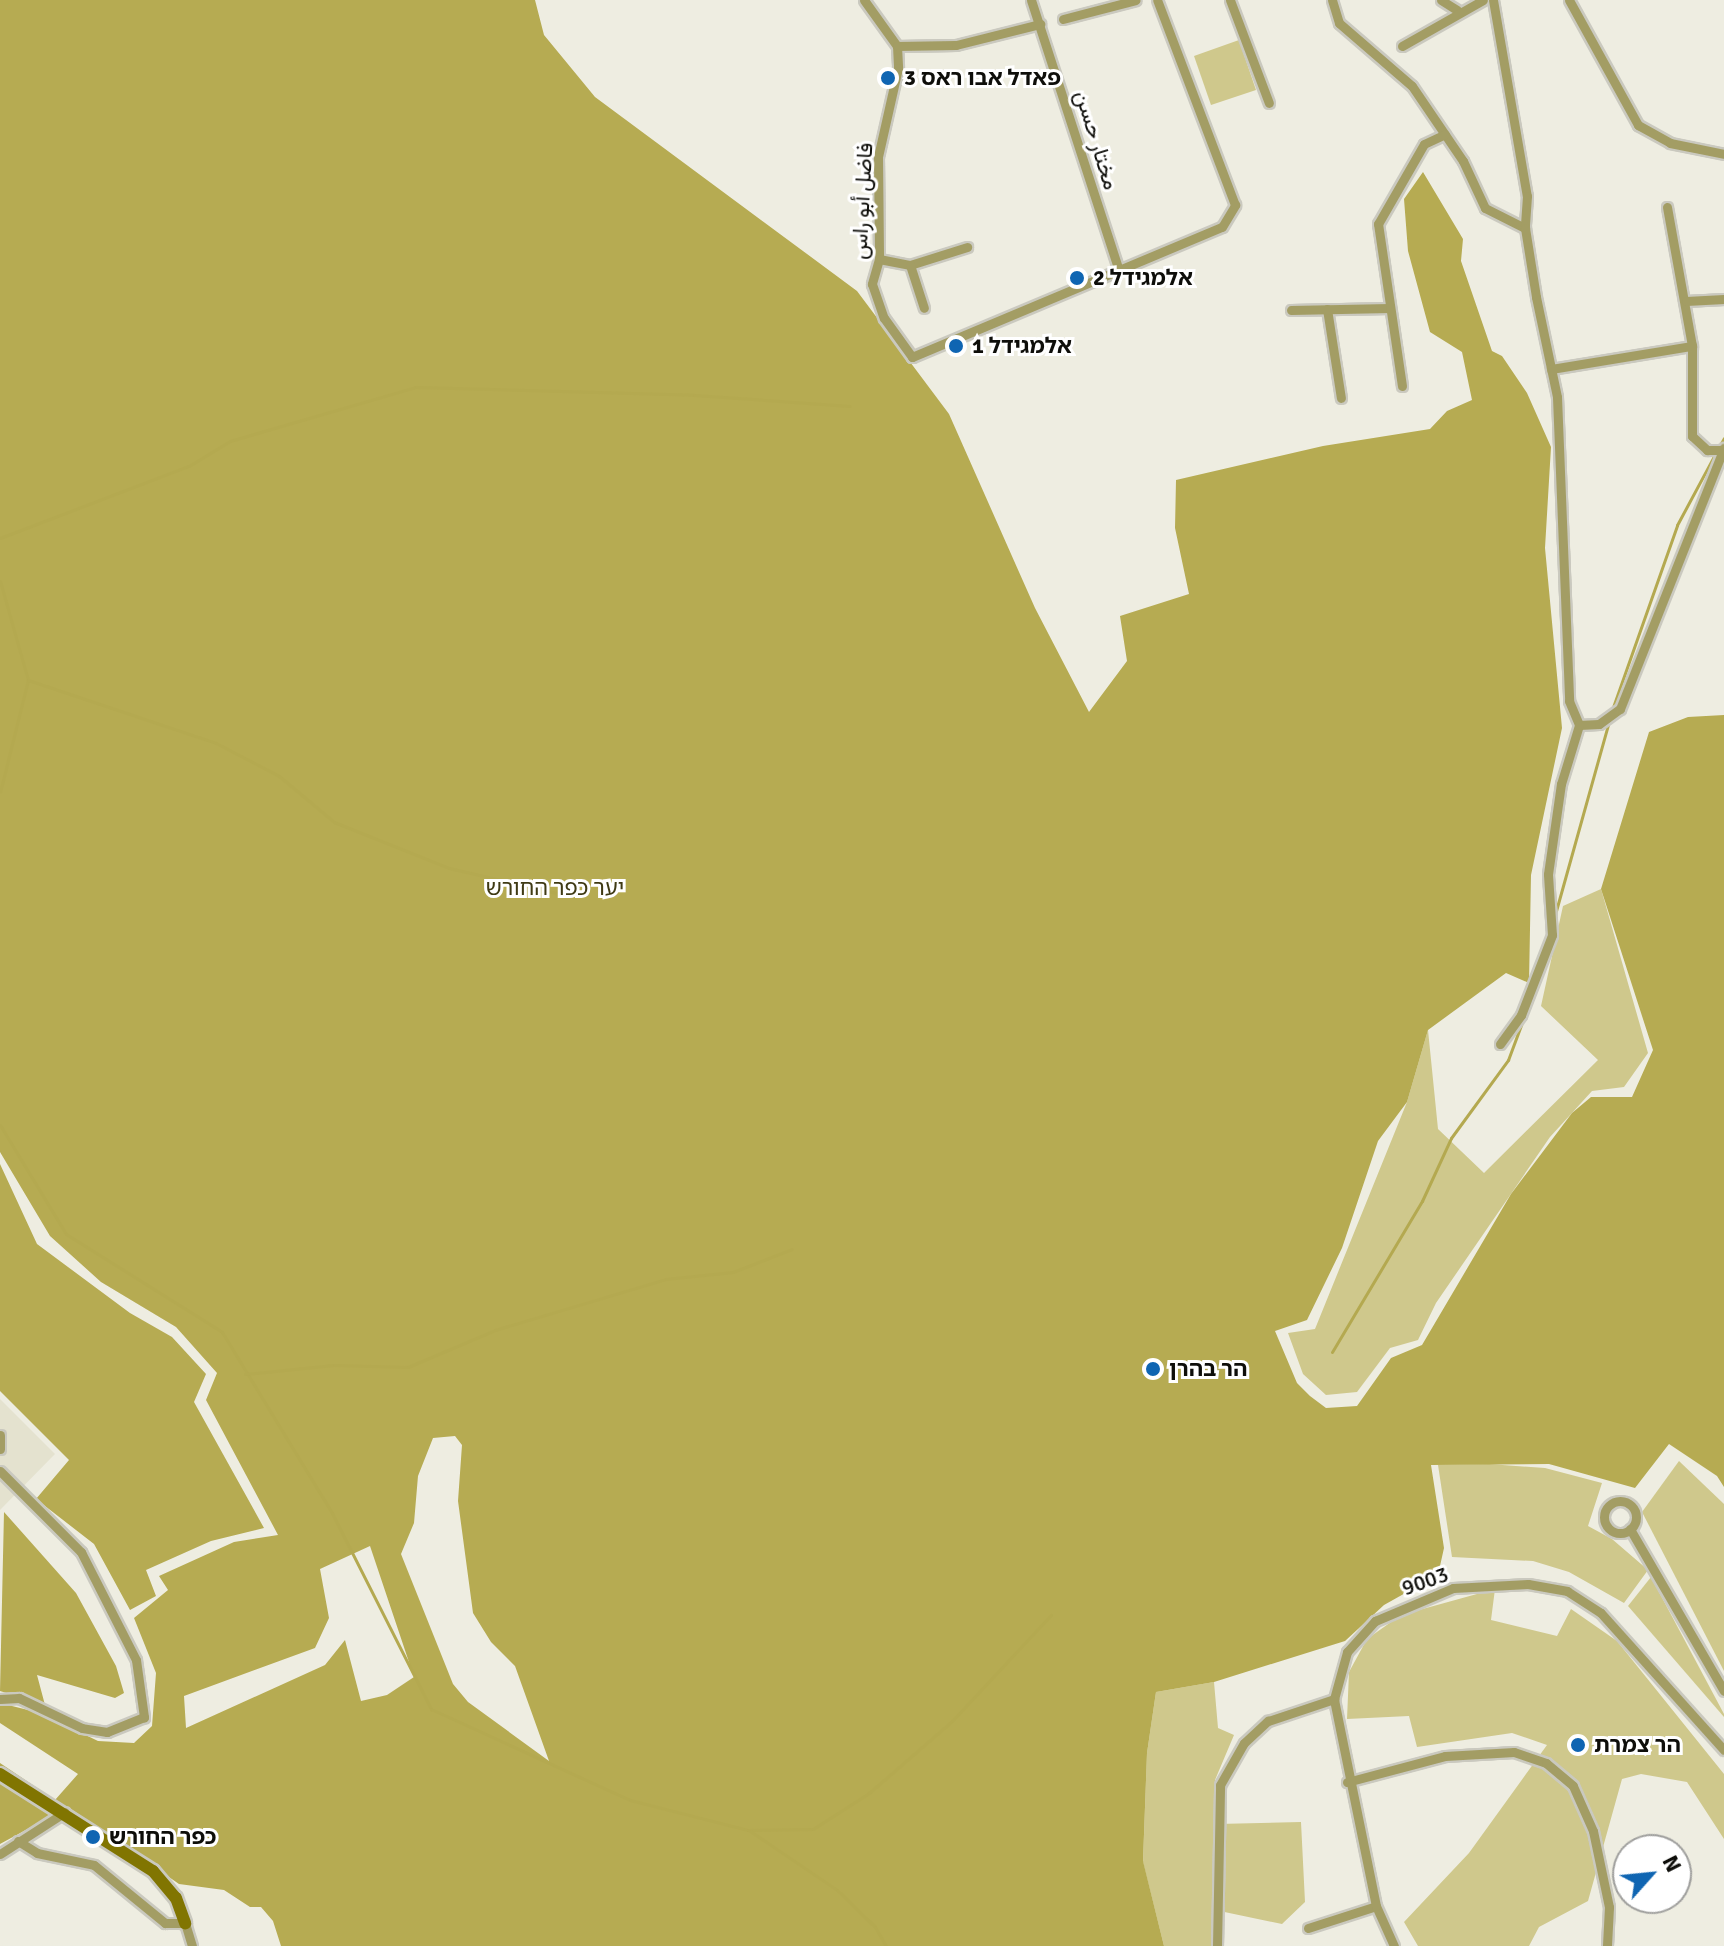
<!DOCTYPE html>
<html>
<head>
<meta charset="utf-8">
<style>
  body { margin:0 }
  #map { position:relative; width:1724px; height:1946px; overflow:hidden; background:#eeede1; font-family:Signika,Vazirmatn,"Noto Sans Hebrew",sans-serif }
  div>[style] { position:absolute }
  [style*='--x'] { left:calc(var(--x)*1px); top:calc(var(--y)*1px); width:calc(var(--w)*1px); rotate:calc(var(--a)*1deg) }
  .built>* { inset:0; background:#e4e2cf }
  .green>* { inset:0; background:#cfc88c }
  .forest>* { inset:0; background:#b6ab52 }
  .stream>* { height:3px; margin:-1.5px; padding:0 1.5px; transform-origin:1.5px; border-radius:1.5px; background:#b4a950 }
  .roads { filter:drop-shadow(2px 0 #cac9bf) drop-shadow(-2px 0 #cac9bf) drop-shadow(0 2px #cac9bf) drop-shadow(0 -2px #cac9bf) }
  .street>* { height:9px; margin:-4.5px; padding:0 4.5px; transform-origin:4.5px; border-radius:4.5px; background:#a39d64 }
  .street>.ring { margin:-4.5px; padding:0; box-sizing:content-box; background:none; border:9px solid #a39d64; border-radius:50% }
  .secondary>* { height:12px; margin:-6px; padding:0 6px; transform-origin:6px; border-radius:6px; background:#817501 }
  .dots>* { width:22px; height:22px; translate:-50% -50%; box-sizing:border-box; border:4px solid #fff; border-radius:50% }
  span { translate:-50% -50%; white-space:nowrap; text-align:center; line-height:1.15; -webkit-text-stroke:6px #fff; paint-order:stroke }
  .poi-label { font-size:22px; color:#0e0e0a; font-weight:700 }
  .left { translate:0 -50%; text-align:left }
  .street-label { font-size:22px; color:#0e0e0a }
  .park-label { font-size:22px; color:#3f3a14 }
  .north { position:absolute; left:1612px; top:1834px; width:80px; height:80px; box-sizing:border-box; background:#fff; border:2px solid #9f9f9d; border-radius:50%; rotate:63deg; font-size:22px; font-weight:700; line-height:32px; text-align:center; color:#0e0e0a }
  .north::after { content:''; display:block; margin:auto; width:28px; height:36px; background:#0f65b2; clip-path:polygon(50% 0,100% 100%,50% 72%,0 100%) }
</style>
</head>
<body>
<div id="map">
  <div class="built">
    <div style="clip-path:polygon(0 1399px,55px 1454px,0 1510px)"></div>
  </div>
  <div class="green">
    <div style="clip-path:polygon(1239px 40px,1256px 90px,1211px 105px,1194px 56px)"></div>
    <div style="clip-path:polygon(1601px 889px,1648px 1053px,1624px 1087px,1592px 1091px,1550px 1137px,1436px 1303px,1418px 1340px,1390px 1348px,1357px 1392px,1326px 1395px,1303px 1374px,1288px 1333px,1315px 1329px,1407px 1102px,1428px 1030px,1438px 1129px,1484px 1173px,1598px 1060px,1541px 1006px,1563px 906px)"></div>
    <div style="clip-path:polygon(1679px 1461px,1724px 1504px,1724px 1671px,1642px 1512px)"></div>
    <div style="clip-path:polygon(1489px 1464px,1545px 1468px,1602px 1483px,1588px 1526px,1612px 1539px,1648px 1570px,1624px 1603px,1569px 1572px,1533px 1561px,1452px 1557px,1438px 1465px)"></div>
    <div style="clip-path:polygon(1651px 1577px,1724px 1714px,1724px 1717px,1628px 1606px)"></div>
    <div style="clip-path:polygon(1495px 1589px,1491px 1620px,1557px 1636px,1571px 1609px,1617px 1641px,1724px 1774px,1724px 1839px,1687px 1782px,1641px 1774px,1622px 1779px,1588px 1901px,1539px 1927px,1529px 1946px,1418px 1946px,1404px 1922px,1469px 1853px,1547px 1745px,1512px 1733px,1417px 1747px,1409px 1716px,1347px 1719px,1349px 1672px,1367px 1639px,1401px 1615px)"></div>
    <div style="clip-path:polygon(1214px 1682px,1218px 1728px,1234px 1735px,1215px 1780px,1217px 1824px,1301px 1822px,1305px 1902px,1282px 1924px,1215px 1910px,1211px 1946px,1164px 1946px,1143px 1862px,1147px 1753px,1156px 1692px)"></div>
  </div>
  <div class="forest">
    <div style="clip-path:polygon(evenodd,0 0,535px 0,544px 35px,595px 97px,857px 291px,949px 414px,1035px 608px,1089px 712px,1127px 661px,1120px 616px,1189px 594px,1175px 528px,1176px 480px,1323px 446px,1430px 429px,1447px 411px,1472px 400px,1462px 352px,1430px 332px,1408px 251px,1404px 199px,1423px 172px,1463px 239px,1461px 261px,1492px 351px,1502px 356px,1527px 393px,1551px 447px,1545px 548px,1562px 728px,1531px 875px,1529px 983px,1506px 973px,1428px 1030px,1407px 1102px,1378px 1141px,1342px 1248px,1307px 1320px,1275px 1331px,1297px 1383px,1310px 1396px,1326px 1408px,1357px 1406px,1391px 1358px,1422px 1345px,1511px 1194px,1572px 1113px,1591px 1097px,1632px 1097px,1653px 1050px,1601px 889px,1649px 732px,1688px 717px,1724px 715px,1724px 1487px,1717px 1476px,1669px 1444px,1635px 1488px,1549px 1464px,1431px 1465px,1444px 1548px,1440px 1566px,1425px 1582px,1384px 1605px,1345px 1641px,1214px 1682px,1156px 1692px,1147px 1753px,1143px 1861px,1164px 1946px,281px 1946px,273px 1921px,261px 1907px,250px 1907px,224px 1890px,179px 1884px,68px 1807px,0 1844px,0 1763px,55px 1800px,78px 1774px,0 1723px,0 1703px,40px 1713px,98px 1741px,134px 1743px,152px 1726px,156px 1673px,134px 1618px,168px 1590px,159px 1576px,234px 1542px,278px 1535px,206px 1400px,217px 1373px,176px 1327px,101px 1282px,50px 1236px,0 1152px,0 0,455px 1436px,462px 1445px,458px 1501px,473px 1613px,491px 1642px,515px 1666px,549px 1761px,468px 1702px,453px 1684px,401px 1554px,414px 1523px,418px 1476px,433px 1438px,455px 1436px,0 0,370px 1546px,414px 1677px,387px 1695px,361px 1701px,345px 1640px,325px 1665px,186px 1728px,184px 1696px,315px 1648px,329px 1618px,320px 1569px,370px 1546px)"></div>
    <div style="clip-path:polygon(0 1164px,37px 1244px,130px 1313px,172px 1337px,206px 1374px,194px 1402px,264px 1528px,211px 1541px,146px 1570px,156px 1596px,130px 1610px,94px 1544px,36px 1499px,69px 1460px,0 1391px)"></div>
    <div style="clip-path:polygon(4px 1512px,76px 1593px,116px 1666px,124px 1693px,115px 1698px,37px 1675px,45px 1705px,0 1691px)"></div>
  </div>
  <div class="stream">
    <div style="--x:1719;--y:447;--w:10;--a:-61"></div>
    <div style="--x:0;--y:538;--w:202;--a:-20.9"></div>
    <div style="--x:189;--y:466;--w:48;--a:-31.4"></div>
    <div style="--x:230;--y:441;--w:194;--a:-16.2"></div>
    <div style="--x:416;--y:387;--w:278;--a:1.6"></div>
    <div style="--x:694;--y:395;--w:156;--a:4"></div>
    <div style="--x:0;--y:581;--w:103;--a:74.2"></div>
    <div style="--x:28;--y:680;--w:115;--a:104"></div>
    <div style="--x:28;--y:680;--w:198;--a:18.5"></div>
    <div style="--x:216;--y:743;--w:71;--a:27.6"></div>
    <div style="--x:279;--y:776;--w:72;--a:39.9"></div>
    <div style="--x:334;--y:822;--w:124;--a:21.8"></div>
    <div style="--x:449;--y:868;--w:128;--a:13.1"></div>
    <div style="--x:1612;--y:710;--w:196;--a:-70.6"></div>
    <div style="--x:1677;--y:525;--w:81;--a:-61.8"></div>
    <div style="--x:1554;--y:918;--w:205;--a:-74.4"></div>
    <div style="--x:0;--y:1125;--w:127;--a:58.8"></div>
    <div style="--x:66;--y:1234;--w:184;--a:32.1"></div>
    <div style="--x:222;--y:1332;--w:212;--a:58.7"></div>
    <div style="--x:332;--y:1513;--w:220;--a:63.2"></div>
    <div style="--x:431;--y:1709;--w:219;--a:24.6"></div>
    <div style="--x:630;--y:1800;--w:122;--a:14.3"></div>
    <div style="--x:748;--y:1830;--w:65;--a:-0.9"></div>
    <div style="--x:813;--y:1829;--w:67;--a:-32.7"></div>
    <div style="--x:869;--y:1793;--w:110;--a:-40.9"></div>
    <div style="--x:952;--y:1721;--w:145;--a:-47"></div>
    <div style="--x:1332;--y:1352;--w:176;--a:-59.2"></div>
    <div style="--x:1422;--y:1201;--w:69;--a:-65.3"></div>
    <div style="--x:1451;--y:1138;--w:97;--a:-53.8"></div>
    <div style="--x:1508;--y:1060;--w:46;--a:-69.6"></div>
    <div style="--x:245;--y:1374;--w:89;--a:-5.8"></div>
    <div style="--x:334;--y:1365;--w:74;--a:1.5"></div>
    <div style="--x:408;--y:1367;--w:95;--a:-23"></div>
    <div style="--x:495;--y:1330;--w:178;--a:-16.6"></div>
    <div style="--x:666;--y:1279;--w:67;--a:-6"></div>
    <div style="--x:733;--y:1272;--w:63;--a:-21.3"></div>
    <div style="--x:750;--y:1831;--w:105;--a:34.1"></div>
    <div style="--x:837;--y:1890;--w:53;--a:44.2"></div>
    <div style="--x:875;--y:1927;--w:22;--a:60"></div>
  </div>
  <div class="roads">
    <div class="street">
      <div style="--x:864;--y:0;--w:57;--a:54.3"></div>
      <div style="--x:897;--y:46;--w:22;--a:87"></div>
      <div style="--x:898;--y:68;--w:91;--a:102.7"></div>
      <div style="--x:878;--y:157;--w:102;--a:89.4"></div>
      <div style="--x:879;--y:259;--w:26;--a:106"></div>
      <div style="--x:872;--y:284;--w:36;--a:71"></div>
      <div style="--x:884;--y:318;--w:48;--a:54.3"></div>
      <div style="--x:912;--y:357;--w:336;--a:-22.8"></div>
      <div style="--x:1222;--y:227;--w:26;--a:-59"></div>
      <div style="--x:1235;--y:205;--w:219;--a:-110.8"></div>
      <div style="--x:1031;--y:0;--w:281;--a:72"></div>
      <div style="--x:1230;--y:0;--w:110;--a:69.3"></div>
      <div style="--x:1332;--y:0;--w:24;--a:73"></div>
      <div style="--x:1339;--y:23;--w:96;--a:40.8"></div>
      <div style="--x:1412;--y:86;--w:91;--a:55.8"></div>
      <div style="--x:1463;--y:161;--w:52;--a:64.9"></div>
      <div style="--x:1485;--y:208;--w:45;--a:26.6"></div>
      <div style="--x:1441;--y:0;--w:19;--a:32"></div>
      <div style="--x:1493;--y:0;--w:199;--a:80.2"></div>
      <div style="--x:1527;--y:196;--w:32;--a:94"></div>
      <div style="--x:1525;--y:228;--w:70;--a:80.9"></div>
      <div style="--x:1536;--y:297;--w:102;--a:78.1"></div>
      <div style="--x:1557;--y:397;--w:304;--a:87.7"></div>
      <div style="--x:1569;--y:701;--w:26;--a:67"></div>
      <div style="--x:1579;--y:725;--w:20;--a:-3"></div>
      <div style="--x:1599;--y:724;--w:26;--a:-36"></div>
      <div style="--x:1620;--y:709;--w:281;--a:-68.3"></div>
      <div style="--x:1569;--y:0;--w:143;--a:61.1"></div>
      <div style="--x:1638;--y:125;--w:37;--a:29"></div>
      <div style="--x:1670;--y:143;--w:55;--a:11.5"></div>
      <div style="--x:1063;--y:19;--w:75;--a:-14.6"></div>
      <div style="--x:897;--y:46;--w:59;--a:-1"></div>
      <div style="--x:956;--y:45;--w:87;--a:-14"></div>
      <div style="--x:1402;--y:46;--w:93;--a:-29.6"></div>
      <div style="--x:1667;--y:207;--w:141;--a:79.8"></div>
      <div style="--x:1692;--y:346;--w:90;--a:90"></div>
      <div style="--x:1692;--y:436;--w:21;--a:43"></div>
      <div style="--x:1707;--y:450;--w:17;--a:0"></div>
      <div style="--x:879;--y:259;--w:32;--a:11"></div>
      <div style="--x:910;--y:265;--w:60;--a:-17.5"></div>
      <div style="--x:910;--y:265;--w:45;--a:72"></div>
      <div style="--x:1686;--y:301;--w:38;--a:-3"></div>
      <div style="--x:1327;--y:309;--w:90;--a:81.1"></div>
      <div style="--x:1291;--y:310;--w:99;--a:-1.2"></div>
      <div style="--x:1551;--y:369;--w:143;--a:-9.3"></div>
      <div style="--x:1402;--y:386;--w:164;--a:-98.4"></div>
      <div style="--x:1378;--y:224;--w:92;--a:-60.1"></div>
      <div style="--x:1424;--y:144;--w:23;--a:-25"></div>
      <div style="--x:1500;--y:1044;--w:36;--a:-54"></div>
      <div style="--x:1521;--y:1015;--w:86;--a:-68.8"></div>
      <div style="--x:1552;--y:935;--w:61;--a:-93.8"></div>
      <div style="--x:1548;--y:874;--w:91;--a:-81.8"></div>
      <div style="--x:1561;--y:784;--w:62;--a:-73"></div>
      <div style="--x:0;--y:1435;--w:14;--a:90"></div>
      <div style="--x:0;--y:1471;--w:115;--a:45"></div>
      <div style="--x:81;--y:1552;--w:121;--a:63"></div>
      <div style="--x:136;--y:1660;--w:58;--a:82"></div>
      <div style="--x:144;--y:1717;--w:40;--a:158"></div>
      <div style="--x:107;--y:1732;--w:25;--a:-171"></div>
      <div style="--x:82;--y:1728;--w:70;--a:-154.5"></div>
      <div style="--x:19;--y:1698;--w:19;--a:177"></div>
      <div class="ring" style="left:1604px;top:1501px;width:23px;height:23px"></div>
      <div style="--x:1630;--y:1529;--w:187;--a:59.9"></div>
      <div style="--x:1347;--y:1782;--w:101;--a:-14.9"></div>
      <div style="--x:1445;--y:1756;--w:69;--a:-3.3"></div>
      <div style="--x:1514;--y:1752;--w:34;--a:19"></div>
      <div style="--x:1546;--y:1763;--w:35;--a:40"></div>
      <div style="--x:1573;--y:1786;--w:49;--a:66"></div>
      <div style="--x:1593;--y:1831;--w:78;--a:78.1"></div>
      <div style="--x:1609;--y:1907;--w:39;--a:93"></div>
      <div style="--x:18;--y:1841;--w:22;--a:32"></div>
      <div style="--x:37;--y:1853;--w:58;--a:11.9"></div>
      <div style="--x:94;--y:1865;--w:92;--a:39.2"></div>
      <div style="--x:165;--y:1923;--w:20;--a:0"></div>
      <div style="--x:185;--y:1923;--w:24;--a:73"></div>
      <div style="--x:0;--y:1854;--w:77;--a:-32.9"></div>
      <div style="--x:1308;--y:1928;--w:71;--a:-17.9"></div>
      <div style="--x:1217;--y:1946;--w:161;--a:-88.9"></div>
      <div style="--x:1220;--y:1785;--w:48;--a:-60.3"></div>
      <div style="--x:1244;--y:1743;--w:33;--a:-43"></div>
      <div style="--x:1268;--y:1721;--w:70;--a:-18.4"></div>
      <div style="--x:1394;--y:1946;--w:44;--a:-114.2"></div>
      <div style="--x:1376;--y:1906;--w:211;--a:-101.5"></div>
      <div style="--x:1334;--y:1699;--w:49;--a:-74.5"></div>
      <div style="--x:1347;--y:1652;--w:42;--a:-47.9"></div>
      <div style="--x:1375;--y:1621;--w:85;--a:-22.9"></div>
      <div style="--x:1453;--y:1588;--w:75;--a:-3.1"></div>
      <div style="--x:1528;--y:1584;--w:40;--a:10"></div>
      <div style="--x:1567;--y:1591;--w:40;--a:32.9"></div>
      <div style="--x:1601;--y:1613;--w:184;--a:48.1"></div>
    </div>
    <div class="secondary">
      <div style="--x:0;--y:1774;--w:181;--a:32.4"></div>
      <div style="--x:153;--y:1871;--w:35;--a:50"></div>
      <div style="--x:176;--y:1898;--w:27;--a:70"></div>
    </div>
  </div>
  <div class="dots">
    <div style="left:888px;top:78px;background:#0f65b2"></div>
    <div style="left:1077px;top:278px;background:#0f65b2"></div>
    <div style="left:956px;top:346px;background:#0f65b2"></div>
    <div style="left:1153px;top:1369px;background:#0f65b2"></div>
    <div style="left:1578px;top:1745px;background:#0f65b2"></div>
    <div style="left:93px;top:1837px;background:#0f65b2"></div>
  </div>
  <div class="poi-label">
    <span class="left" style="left:904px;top:78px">פאדל אבו ראס 3</span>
    <span class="left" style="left:1093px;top:278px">אלמגידל 2</span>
    <span class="left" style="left:972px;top:346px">אלמגידל 1</span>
    <span class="left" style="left:1169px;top:1369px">הר בהרן</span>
    <span class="left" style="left:1594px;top:1745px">הר צמרת</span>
    <span class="left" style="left:109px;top:1837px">כפר החורש</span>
  </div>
  <div class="street-label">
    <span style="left:1097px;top:140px;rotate:73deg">مختار حسن</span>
    <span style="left:862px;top:201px;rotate:-87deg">فاضل أبو راس</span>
    <span style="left:1425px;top:1581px;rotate:-19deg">9003</span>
  </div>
  <div class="park-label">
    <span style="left:555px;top:888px">יער כפר החורש</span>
  </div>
  <div class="north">N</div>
</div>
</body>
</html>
